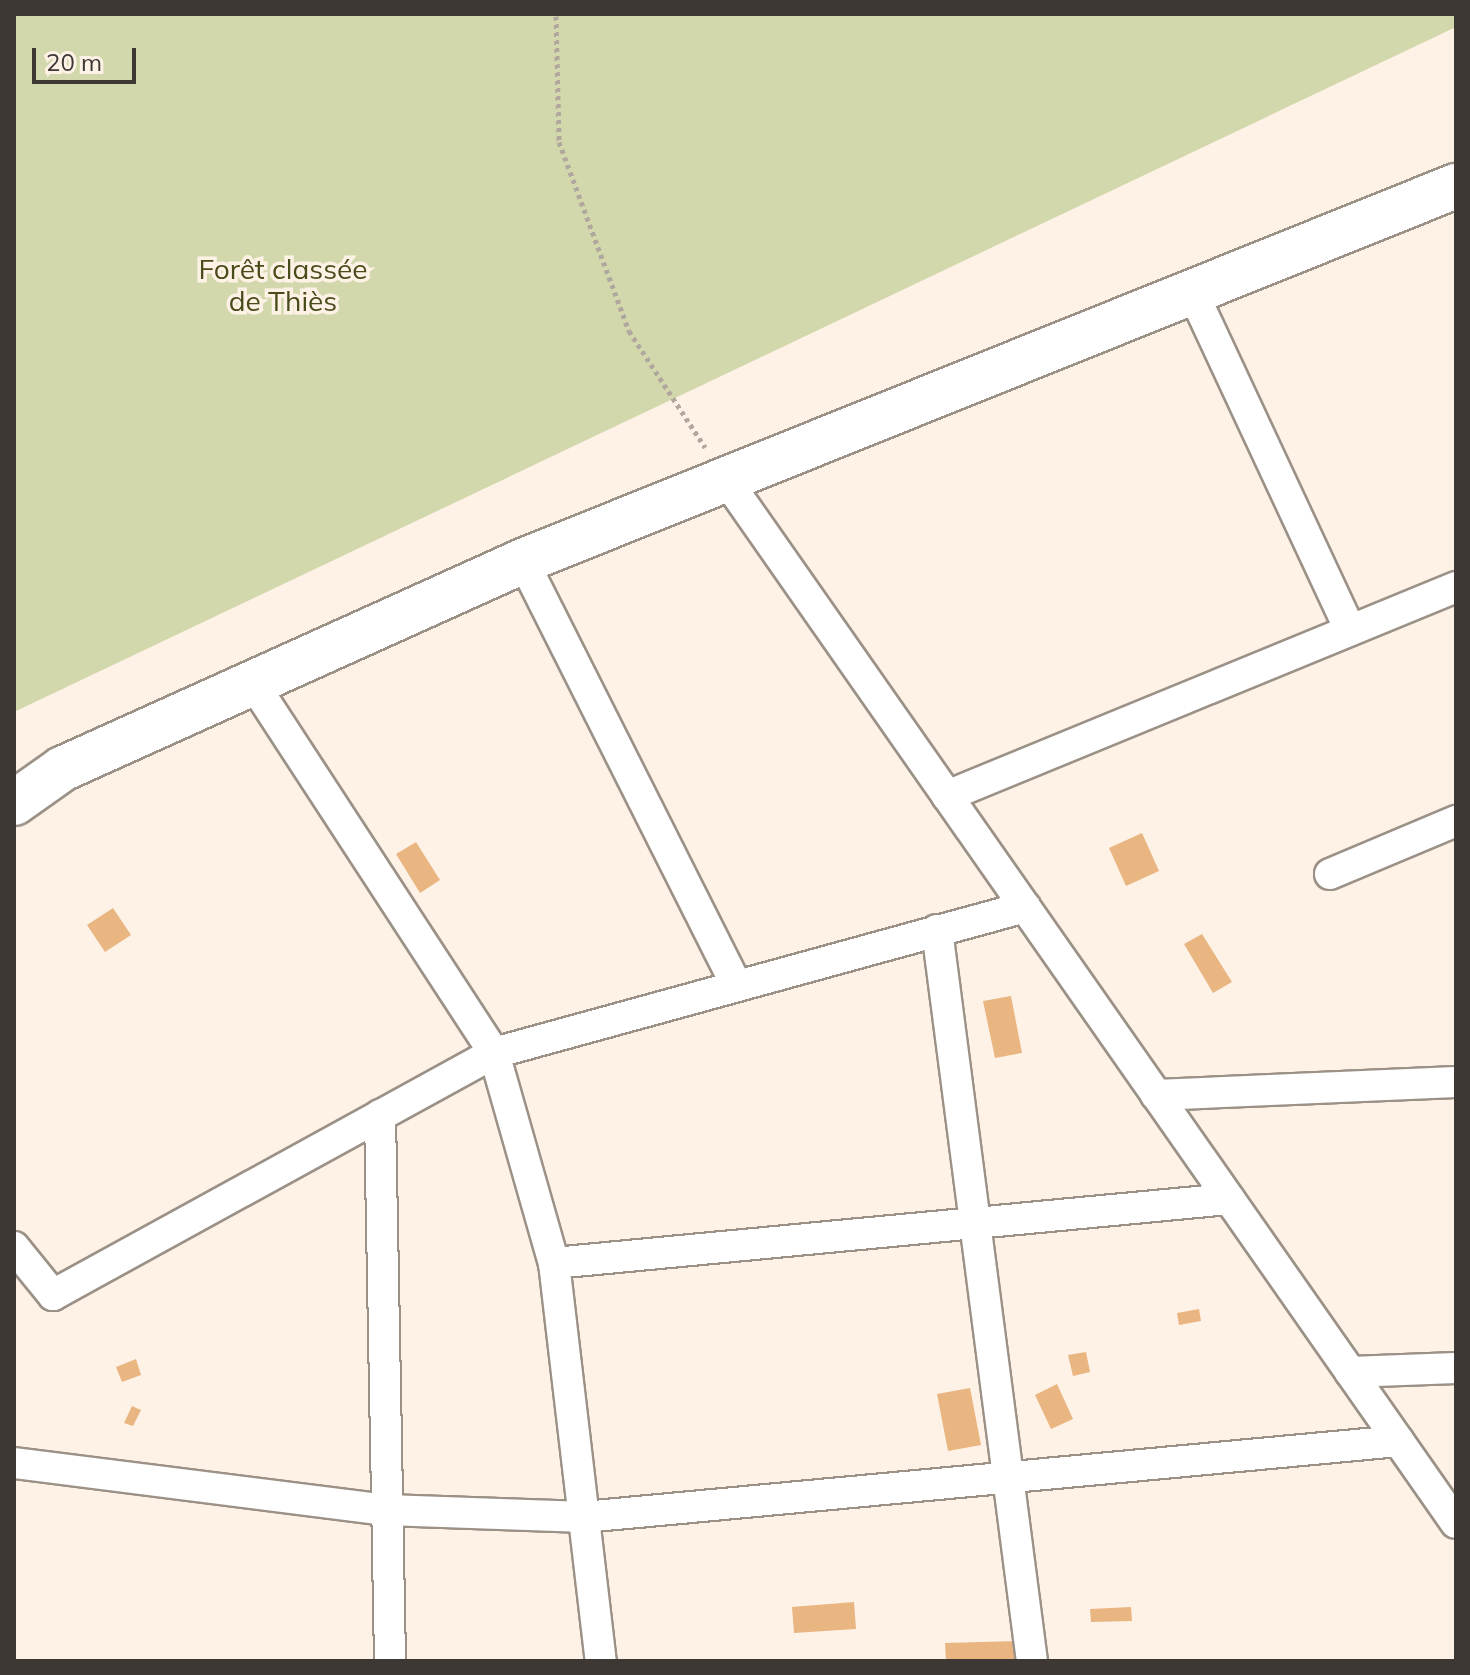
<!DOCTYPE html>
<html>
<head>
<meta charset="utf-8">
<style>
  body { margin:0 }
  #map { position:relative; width:1470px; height:1675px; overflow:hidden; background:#fef2e7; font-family:Mulish,sans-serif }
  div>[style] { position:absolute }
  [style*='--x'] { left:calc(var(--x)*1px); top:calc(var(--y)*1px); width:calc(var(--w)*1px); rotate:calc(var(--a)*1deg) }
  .green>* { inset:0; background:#d2d8ac }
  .building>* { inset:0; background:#e9b682 }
  .path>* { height:5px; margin-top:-2.5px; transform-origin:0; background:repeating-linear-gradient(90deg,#b0a79e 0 4px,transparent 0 8px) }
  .roads { filter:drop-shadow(2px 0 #9b9187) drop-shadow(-2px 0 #9b9187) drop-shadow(0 2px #9b9187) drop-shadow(0 -2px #9b9187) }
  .minor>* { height:30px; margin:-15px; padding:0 15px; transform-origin:15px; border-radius:15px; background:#fff }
  .secondary>* { height:44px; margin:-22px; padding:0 22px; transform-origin:22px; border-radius:22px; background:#fff }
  span { translate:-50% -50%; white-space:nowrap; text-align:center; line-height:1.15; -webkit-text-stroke:7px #fef2e7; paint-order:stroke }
  .park-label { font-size:28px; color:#484c1a }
  .frame { position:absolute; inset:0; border:16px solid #3d3834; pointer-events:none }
  .scale { position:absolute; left:32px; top:48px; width:104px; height:36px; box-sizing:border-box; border:4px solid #3d3834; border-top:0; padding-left:10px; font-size:24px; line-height:28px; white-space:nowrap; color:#3d3834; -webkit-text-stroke:6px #fef2e7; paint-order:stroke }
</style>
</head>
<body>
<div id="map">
  <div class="green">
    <div style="clip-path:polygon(14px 14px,1456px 14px,1456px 27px,14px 712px)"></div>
  </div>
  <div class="building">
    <div style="clip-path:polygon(1142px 833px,1159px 871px,1126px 886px,1109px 848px)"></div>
    <div style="clip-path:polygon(416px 842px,440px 880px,420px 893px,396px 854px)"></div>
    <div style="clip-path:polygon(113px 908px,131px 935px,105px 952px,87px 925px)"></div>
    <div style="clip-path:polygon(1202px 934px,1232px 982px,1213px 993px,1184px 944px)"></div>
    <div style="clip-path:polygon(1011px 996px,1022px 1053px,995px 1058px,983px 1001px)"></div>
    <div style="clip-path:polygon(1199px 1309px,1201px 1321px,1179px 1325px,1177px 1313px)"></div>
    <div style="clip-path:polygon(1086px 1352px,1090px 1372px,1073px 1376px,1068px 1355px)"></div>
    <div style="clip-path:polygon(136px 1359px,141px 1375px,122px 1382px,116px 1367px)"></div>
    <div style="clip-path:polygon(1057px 1384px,1073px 1419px,1051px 1429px,1035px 1395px)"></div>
    <div style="clip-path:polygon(970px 1388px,981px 1445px,948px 1451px,937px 1394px)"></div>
    <div style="clip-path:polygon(132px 1406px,141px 1410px,133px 1426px,124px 1423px)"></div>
    <div style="clip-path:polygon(854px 1602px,856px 1629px,794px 1633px,792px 1607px)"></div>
    <div style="clip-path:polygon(1131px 1607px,1132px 1621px,1091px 1622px,1090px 1609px)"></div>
    <div style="clip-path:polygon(1022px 1641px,1023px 1661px,946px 1661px,945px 1643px)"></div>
  </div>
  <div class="path">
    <div style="--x:556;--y:16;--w:126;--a:88.6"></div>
    <div style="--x:559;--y:142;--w:202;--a:69.7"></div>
    <div style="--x:629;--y:331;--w:139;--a:56.8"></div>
  </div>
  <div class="roads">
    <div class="minor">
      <div style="--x:1192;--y:291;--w:374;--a:65"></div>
      <div style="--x:725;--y:478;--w:1275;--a:55.03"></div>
      <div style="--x:523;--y:561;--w:472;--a:63.3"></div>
      <div style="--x:251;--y:680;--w:445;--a:56.9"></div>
      <div style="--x:494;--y:1053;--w:218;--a:74.1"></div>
      <div style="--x:554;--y:1263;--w:401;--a:83.3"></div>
      <div style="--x:947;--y:796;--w:550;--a:-22.32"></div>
      <div style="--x:1330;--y:874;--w:137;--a:-22.8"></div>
      <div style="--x:937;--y:930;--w:737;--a:82.6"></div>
      <div style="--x:1156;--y:1095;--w:300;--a:-2.5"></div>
      <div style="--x:380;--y:1115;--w:546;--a:88.95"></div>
      <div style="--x:14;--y:1247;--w:62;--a:50.9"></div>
      <div style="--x:53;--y:1295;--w:503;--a:-28.76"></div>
      <div style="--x:494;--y:1053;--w:551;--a:-15.37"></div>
      <div style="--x:554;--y:1263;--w:678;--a:-5.42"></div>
      <div style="--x:1350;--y:1372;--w:106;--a:-2.2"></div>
      <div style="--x:14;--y:1463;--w:376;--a:7.2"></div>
      <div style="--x:387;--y:1510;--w:197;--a:2"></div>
      <div style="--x:584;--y:1517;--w:818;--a:-5.33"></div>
    </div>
    <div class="secondary">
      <div style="--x:14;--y:803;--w:59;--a:-35.3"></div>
      <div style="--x:62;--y:769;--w:506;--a:-24.28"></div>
      <div style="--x:523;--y:561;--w:1006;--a:-21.9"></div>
    </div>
  </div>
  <div class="park-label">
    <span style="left:283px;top:285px">Forêt classée<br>de Thiès</span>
  </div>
  <div class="frame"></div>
  <div class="scale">20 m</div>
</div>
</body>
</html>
